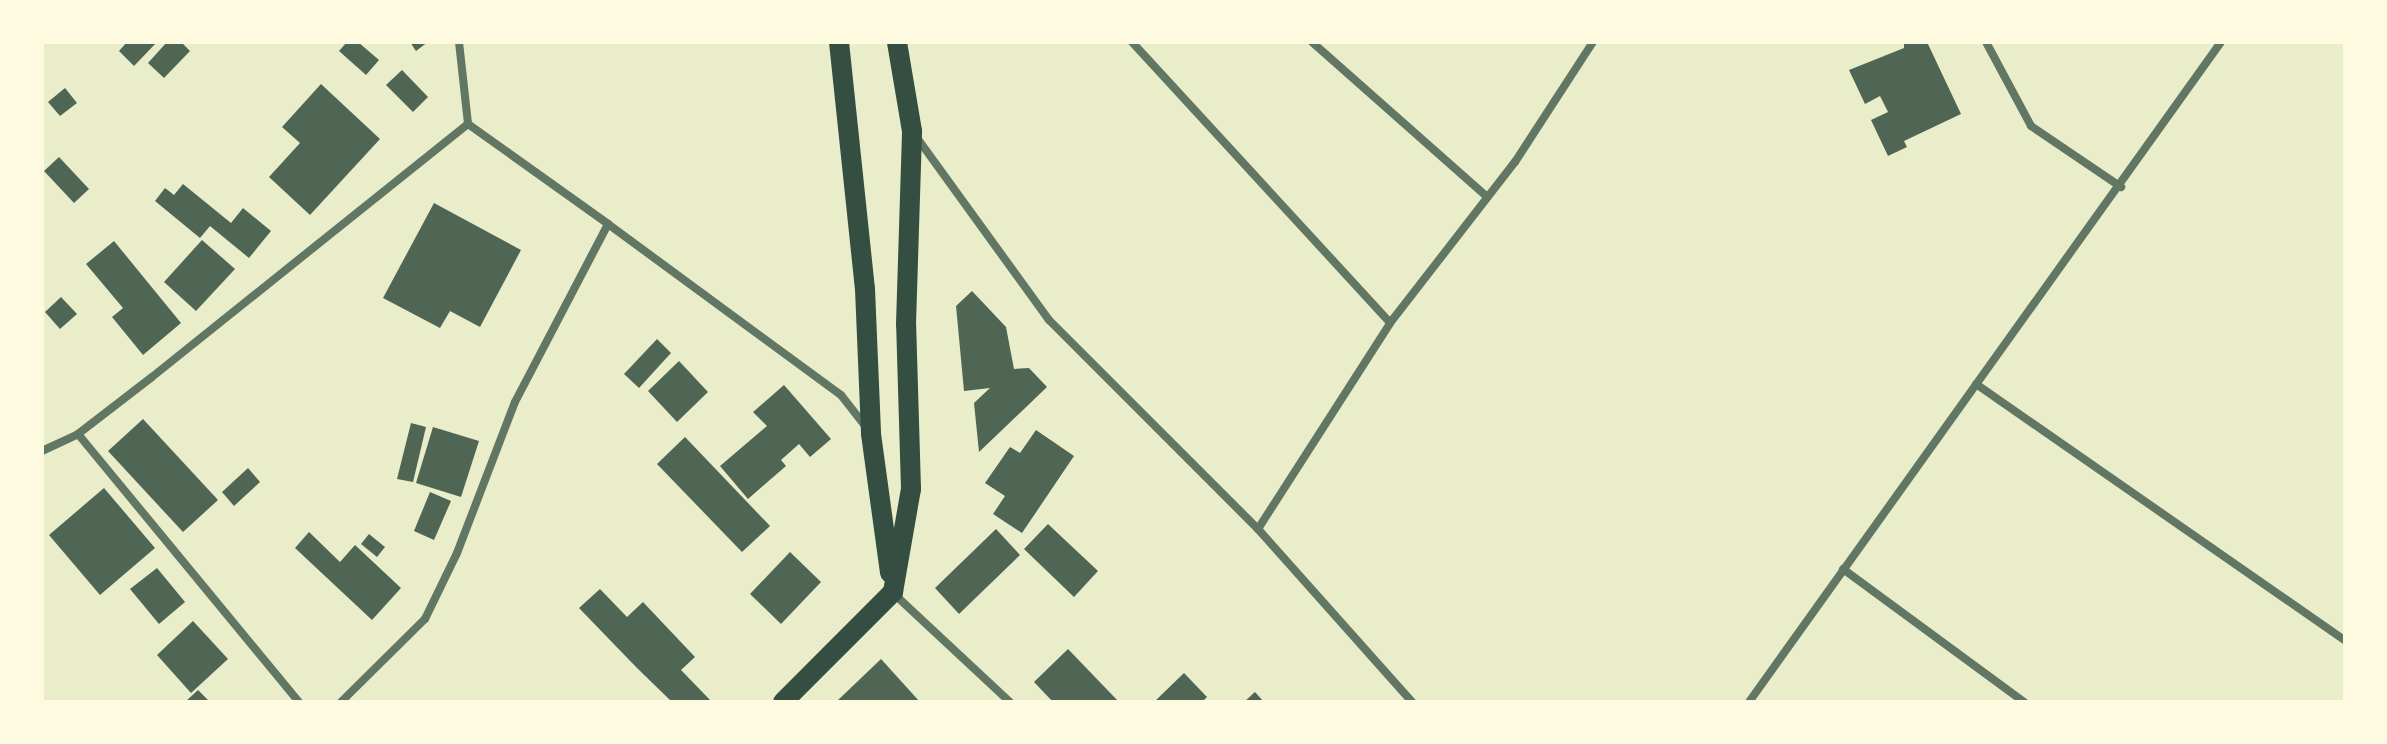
<!DOCTYPE html>
<html>
<head>
<meta charset="utf-8">
<style>
  body { margin:0 }
  #map { position:relative; width:2387px; height:744px; overflow:hidden; background:#e9edc9; font-family:Helvetica,sans-serif }
  div>[style] { position:absolute }
  [style*='--x'] { left:calc(var(--x)*1px); top:calc(var(--y)*1px); width:calc(var(--w)*1px); rotate:calc(var(--a)*1deg) }
  .building>* { inset:0; background:#4f6655 }
  .minor>* { height:8px; margin:-4px; padding:0 4px; transform-origin:4px; border-radius:4px; background:#617663 }
  .primary>* { height:20px; margin:-10px; padding:0 10px; transform-origin:10px; border-radius:10px; background:#344e41 }
  span { translate:-50% -50%; white-space:nowrap; text-align:center; line-height:1.15; -webkit-text-stroke:8px #fefae0; paint-order:stroke }
  .frame { position:absolute; inset:0; border:44px solid #fefae0; pointer-events:none }
</style>
</head>
<body>
<div id="map">
  <div class="building">
    <div style="clip-path:polygon(127px 42px,157px 42px,134px 66px,119px 51px)"></div>
    <div style="clip-path:polygon(167px 42px,181px 42px,190px 51px,164px 78px,148px 63px)"></div>
    <div style="clip-path:polygon(347px 42px,358px 42px,379px 60px,366px 75px,339px 51px)"></div>
    <div style="clip-path:polygon(410px 42px,428px 42px,416px 51px)"></div>
    <div style="clip-path:polygon(1904px 42px,1927px 42px,1961px 114px,1904px 141px,1907px 147px,1888px 156px,1871px 120px,1888px 112px,1880px 96px,1865px 104px,1849px 70px,1904px 48px)"></div>
    <div style="clip-path:polygon(402px 70px,428px 97px,413px 112px,386px 85px)"></div>
    <div style="clip-path:polygon(321px 84px,380px 139px,310px 215px,269px 177px,300px 143px,282px 127px)"></div>
    <div style="clip-path:polygon(65px 88px,77px 103px,60px 116px,48px 102px)"></div>
    <div style="clip-path:polygon(59px 157px,89px 189px,74px 203px,44px 171px)"></div>
    <div style="clip-path:polygon(183px 184px,231px 223px,243px 208px,271px 231px,249px 258px,210px 226px,200px 238px,155px 201px,165px 188px,174px 195px)"></div>
    <div style="clip-path:polygon(434px 203px,521px 250px,480px 327px,450px 311px,440px 328px,383px 298px)"></div>
    <div style="clip-path:polygon(202px 240px,235px 269px,196px 311px,164px 282px)"></div>
    <div style="clip-path:polygon(114px 241px,181px 323px,143px 355px,112px 317px,123px 308px,86px 264px)"></div>
    <div style="clip-path:polygon(972px 291px,1006px 327px,1014px 369px,1029px 368px,1047px 387px,979px 452px,974px 403px,990px 388px,964px 391px,956px 306px)"></div>
    <div style="clip-path:polygon(61px 297px,77px 314px,60px 329px,45px 312px)"></div>
    <div style="clip-path:polygon(657px 339px,671px 353px,639px 388px,624px 374px)"></div>
    <div style="clip-path:polygon(679px 361px,708px 392px,677px 422px,648px 391px)"></div>
    <div style="clip-path:polygon(784px 385px,831px 439px,810px 457px,799px 444px,781px 460px,786px 466px,748px 499px,720px 466px,767px 426px,753px 412px)"></div>
    <div style="clip-path:polygon(143px 419px,218px 500px,183px 532px,108px 451px)"></div>
    <div style="clip-path:polygon(411px 423px,426px 427px,413px 482px,397px 479px)"></div>
    <div style="clip-path:polygon(433px 427px,479px 441px,461px 497px,416px 483px)"></div>
    <div style="clip-path:polygon(1036px 430px,1074px 456px,1022px 533px,993px 514px,1005px 496px,985px 483px,1010px 447px,1020px 453px)"></div>
    <div style="clip-path:polygon(685px 437px,770px 526px,742px 552px,657px 464px)"></div>
    <div style="clip-path:polygon(248px 468px,260px 482px,234px 506px,222px 492px)"></div>
    <div style="clip-path:polygon(104px 488px,155px 548px,100px 595px,49px 535px)"></div>
    <div style="clip-path:polygon(430px 492px,451px 501px,434px 540px,414px 531px)"></div>
    <div style="clip-path:polygon(1048px 524px,1098px 571px,1074px 597px,1024px 549px)"></div>
    <div style="clip-path:polygon(996px 529px,1020px 555px,959px 614px,935px 588px)"></div>
    <div style="clip-path:polygon(309px 532px,340px 562px,355px 545px,401px 588px,372px 620px,295px 548px)"></div>
    <div style="clip-path:polygon(369px 534px,385px 547px,377px 557px,361px 544px)"></div>
    <div style="clip-path:polygon(790px 552px,821px 582px,781px 624px,750px 594px)"></div>
    <div style="clip-path:polygon(157px 568px,185px 602px,159px 624px,130px 589px)"></div>
    <div style="clip-path:polygon(600px 589px,627px 617px,643px 602px,695px 657px,681px 670px,712px 702px,672px 702px,636px 667px,579px 608px)"></div>
    <div style="clip-path:polygon(193px 621px,228px 659px,191px 693px,157px 655px)"></div>
    <div style="clip-path:polygon(1068px 649px,1119px 702px,1053px 702px,1034px 682px)"></div>
    <div style="clip-path:polygon(881px 659px,920px 702px,836px 702px)"></div>
    <div style="clip-path:polygon(1184px 673px,1207px 697px,1202px 702px,1154px 702px)"></div>
    <div style="clip-path:polygon(198px 690px,210px 702px,185px 702px)"></div>
    <div style="clip-path:polygon(1255px 692px,1264px 702px,1244px 702px)"></div>
  </div>
  <div class="minor">
    <div style="--x:459;--y:42;--w:82;--a:83.7"></div>
    <div style="--x:1132;--y:42;--w:381;--a:47.4"></div>
    <div style="--x:1312;--y:42;--w:234;--a:41.5"></div>
    <div style="--x:1986;--y:42;--w:95;--a:61.8"></div>
    <div style="--x:2031;--y:126;--w:109;--a:34.1"></div>
    <div style="--x:915;--y:135;--w:228;--a:54.1"></div>
    <div style="--x:1049;--y:320;--w:296;--a:45"></div>
    <div style="--x:1258;--y:529;--w:232;--a:48.3"></div>
    <div style="--x:1976;--y:384;--w:449;--a:34.8"></div>
    <div style="--x:78;--y:434;--w:347;--a:50.5"></div>
    <div style="--x:42;--y:451;--w:40;--a:-25"></div>
    <div style="--x:78;--y:434;--w:93;--a:-37.6"></div>
    <div style="--x:152;--y:377;--w:405;--a:-38.7"></div>
    <div style="--x:468;--y:124;--w:172;--a:35.5"></div>
    <div style="--x:1258;--y:529;--w:245;--a:-57.3"></div>
    <div style="--x:1390;--y:323;--w:204;--a:-52.2"></div>
    <div style="--x:1515;--y:162;--w:143;--a:-57"></div>
    <div style="--x:1843;--y:569;--w:225;--a:36.3"></div>
    <div style="--x:893;--y:593;--w:160;--a:43"></div>
    <div style="--x:341;--y:702;--w:118;--a:-44.7"></div>
    <div style="--x:425;--y:619;--w:73;--a:-64.1"></div>
    <div style="--x:457;--y:553;--w:162;--a:-69"></div>
    <div style="--x:515;--y:402;--w:201;--a:-62.4"></div>
    <div style="--x:608;--y:224;--w:289;--a:36.3"></div>
    <div style="--x:841;--y:395;--w:41;--a:52"></div>
    <div style="--x:1749;--y:702;--w:811;--a:-54.43"></div>
  </div>
  <div class="primary">
    <div style="--x:839;--y:42;--w:248;--a:84"></div>
    <div style="--x:865;--y:289;--w:145;--a:87.6"></div>
    <div style="--x:871;--y:434;--w:140;--a:82.2"></div>
    <div style="--x:783;--y:702;--w:156;--a:-45"></div>
    <div style="--x:893;--y:592;--w:105;--a:-80.1"></div>
    <div style="--x:911;--y:489;--w:165;--a:-91.7"></div>
    <div style="--x:906;--y:324;--w:193;--a:-88.2"></div>
    <div style="--x:912;--y:131;--w:90;--a:-99.6"></div>
  </div>
  <div class="frame"></div>
</div>
</body>
</html>
